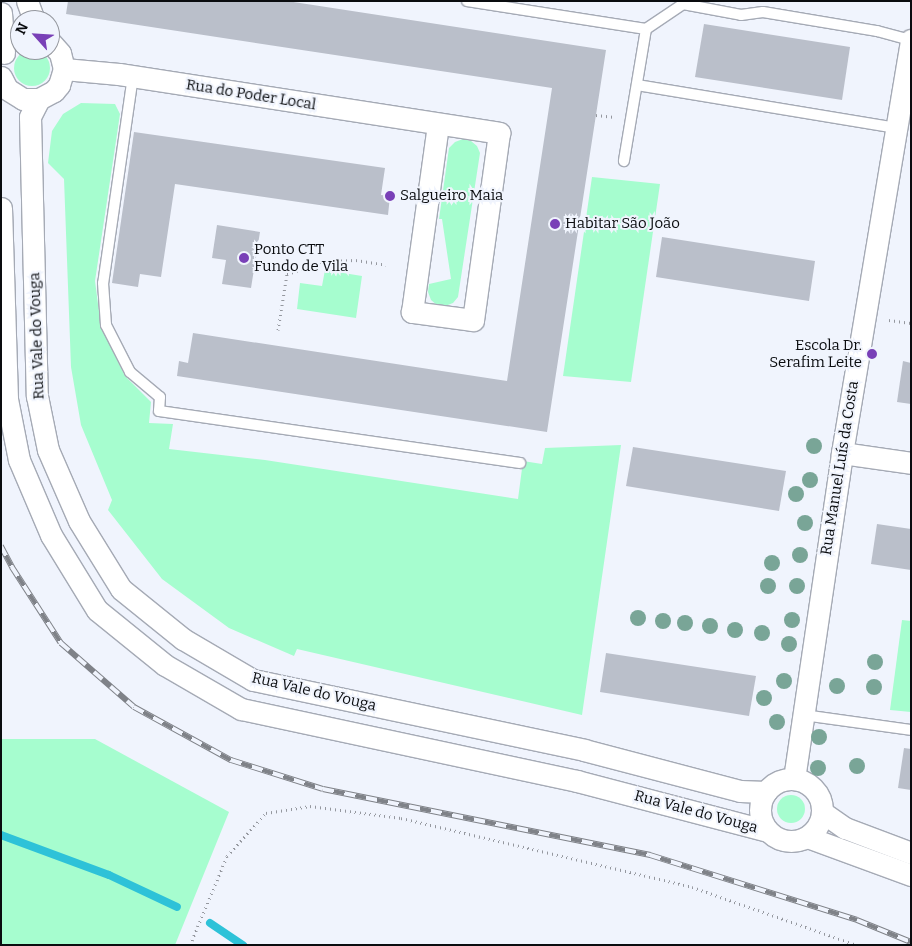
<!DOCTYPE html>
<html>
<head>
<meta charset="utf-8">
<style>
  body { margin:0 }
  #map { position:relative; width:912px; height:946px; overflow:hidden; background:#f0f4fd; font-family:Bitter,serif }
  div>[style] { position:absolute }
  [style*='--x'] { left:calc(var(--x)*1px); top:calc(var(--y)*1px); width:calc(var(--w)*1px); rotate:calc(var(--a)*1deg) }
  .green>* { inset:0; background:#a6fdcf }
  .round { border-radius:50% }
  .stream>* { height:8px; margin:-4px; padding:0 4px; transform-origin:4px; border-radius:4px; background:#2ec2d8 }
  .building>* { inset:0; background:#babfca }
  .path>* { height:3px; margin-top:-1.5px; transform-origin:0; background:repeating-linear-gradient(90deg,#95989f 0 1px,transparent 0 5px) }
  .roads { filter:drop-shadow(1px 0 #a5aab5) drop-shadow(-1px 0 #a5aab5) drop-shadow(0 1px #a5aab5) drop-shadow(0 -1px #a5aab5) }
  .lane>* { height:10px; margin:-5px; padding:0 5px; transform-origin:5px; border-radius:5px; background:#fff }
  .street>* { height:21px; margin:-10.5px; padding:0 10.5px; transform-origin:10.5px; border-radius:10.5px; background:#fff }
  .street>.ring { margin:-10.5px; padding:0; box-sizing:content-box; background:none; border:21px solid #fff; border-radius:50% }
  .rail>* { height:5.5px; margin-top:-2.75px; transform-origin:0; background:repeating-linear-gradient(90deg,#f0f4fd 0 11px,#7f8288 0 22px); box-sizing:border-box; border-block:1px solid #7f8288 }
  .trees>* { width:16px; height:16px; margin:-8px; border-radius:50%; background:#79a597 }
  .dots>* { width:14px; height:14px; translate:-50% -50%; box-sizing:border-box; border:2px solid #f0f4fd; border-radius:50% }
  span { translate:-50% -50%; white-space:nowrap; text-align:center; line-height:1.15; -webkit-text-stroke:4px #f0f4fd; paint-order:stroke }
  .street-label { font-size:15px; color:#0a0c0f }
  .poi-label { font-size:15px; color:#0a0c0f }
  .left { translate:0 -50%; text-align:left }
  .right { translate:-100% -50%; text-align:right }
  .frame { position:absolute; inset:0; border:2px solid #0a0c0f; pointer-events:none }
  .north { position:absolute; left:10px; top:10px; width:50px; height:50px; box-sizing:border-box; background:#f0f4fd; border:1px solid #94979e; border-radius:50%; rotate:296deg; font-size:14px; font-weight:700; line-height:20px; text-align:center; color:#0a0c0f }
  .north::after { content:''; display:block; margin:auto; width:18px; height:22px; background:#7940b7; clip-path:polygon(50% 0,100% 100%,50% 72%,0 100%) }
</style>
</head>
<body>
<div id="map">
  <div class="green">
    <div class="round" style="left:14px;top:50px;width:36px;height:36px"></div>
    <div style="clip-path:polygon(81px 103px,115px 104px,120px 114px,95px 281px,101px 327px,125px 376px,151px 402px,149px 423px,173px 424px,169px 449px,265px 460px,518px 499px,523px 461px,542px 464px,545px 448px,621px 445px,582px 715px,297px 649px,294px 656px,229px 628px,162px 579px,108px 510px,112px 500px,81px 425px,71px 367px,64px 179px,48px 163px,52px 131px,63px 114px)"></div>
    <div style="clip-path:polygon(463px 139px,471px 141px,477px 146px,480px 153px,458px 297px,453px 303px,445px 306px,437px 305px,431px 300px,428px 292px,429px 284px,451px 279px,442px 219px,439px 219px,449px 148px,455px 142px)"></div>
    <div style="clip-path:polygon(592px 177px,660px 184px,631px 382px,563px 376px)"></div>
    <div style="clip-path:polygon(325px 270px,362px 276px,356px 318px,297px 309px,300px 283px,322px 286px)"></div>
    <div style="clip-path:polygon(902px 620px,911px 621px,911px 712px,890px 710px)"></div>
    <div style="clip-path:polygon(1px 739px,95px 739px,229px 812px,175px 945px,1px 945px)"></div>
    <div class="round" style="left:777px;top:795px;width:28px;height:28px"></div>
  </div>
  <div class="stream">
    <div style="--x:1;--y:835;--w:115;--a:20.3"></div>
    <div style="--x:109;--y:875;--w:75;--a:25.2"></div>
    <div style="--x:210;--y:923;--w:40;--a:34"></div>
  </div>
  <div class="building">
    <div style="clip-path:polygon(68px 1px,287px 1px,606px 50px,547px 432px,177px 376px,179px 361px,188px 363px,193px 333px,507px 381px,552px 88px,66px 14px)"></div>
    <div style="clip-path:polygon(704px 24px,850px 47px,842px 100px,695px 77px)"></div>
    <div style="clip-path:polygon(134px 132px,385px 168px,381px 195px,390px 196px,388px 215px,175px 184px,161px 277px,140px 274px,138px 287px,112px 283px)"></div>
    <div style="clip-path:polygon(217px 225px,260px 232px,251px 288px,222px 284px,226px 260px,212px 258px)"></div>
    <div style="clip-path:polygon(662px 237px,815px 261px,809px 301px,656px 277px)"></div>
    <div style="clip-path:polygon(903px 361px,911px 363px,911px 404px,897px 402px)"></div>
    <div style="clip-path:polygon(633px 447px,786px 471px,779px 511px,626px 486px)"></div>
    <div style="clip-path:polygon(877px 524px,911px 529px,911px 570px,871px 564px)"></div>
    <div style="clip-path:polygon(606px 653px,756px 676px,749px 716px,600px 692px)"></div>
    <div style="clip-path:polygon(904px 748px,911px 749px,911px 790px,898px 788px)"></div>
  </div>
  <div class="path">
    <div style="--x:596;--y:115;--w:19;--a:6"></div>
    <div style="--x:889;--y:320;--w:22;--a:8"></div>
    <div style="--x:278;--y:330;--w:57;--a:-80.9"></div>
    <div style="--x:287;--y:274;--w:41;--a:-18.4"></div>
    <div style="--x:326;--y:261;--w:30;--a:-2"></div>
    <div style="--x:356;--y:260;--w:30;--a:9"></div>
    <div style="--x:190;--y:945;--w:96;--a:-67.4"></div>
    <div style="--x:227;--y:856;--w:58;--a:-47.8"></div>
    <div style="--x:266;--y:813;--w:45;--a:-9"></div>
    <div style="--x:310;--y:806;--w:92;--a:7.5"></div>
    <div style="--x:401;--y:818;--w:299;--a:13.3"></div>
    <div style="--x:692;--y:887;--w:175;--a:19.4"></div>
  </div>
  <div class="roads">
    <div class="lane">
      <div style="--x:467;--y:1;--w:181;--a:8.9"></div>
      <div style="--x:646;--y:29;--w:134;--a:99.5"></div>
      <div style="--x:646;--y:29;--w:45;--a:-34"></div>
      <div style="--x:683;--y:4;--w:59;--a:10.7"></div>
      <div style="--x:741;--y:15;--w:22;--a:-8"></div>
      <div style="--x:763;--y:12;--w:116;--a:9.5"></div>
      <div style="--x:877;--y:31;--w:35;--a:15"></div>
      <div style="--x:133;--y:76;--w:209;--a:98.2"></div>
      <div style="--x:103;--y:283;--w:42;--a:85.9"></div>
      <div style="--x:106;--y:325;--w:53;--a:62.9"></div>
      <div style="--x:130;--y:372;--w:39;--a:40"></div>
      <div style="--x:160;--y:397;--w:14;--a:94"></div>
      <div style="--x:159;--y:411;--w:365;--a:8.2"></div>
      <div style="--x:637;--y:85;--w:263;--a:9.4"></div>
      <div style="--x:803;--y:715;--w:109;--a:7.9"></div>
    </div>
    <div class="street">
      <div style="--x:27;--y:1;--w:20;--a:70"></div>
      <div style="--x:1;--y:13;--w:40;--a:85.7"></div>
      <div style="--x:64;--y:69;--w:55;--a:5.2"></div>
      <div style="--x:119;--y:74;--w:385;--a:8.8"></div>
      <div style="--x:499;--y:133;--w:189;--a:97.9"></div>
      <div style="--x:473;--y:320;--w:62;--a:-172.5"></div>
      <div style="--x:412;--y:312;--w:189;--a:-82.1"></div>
      <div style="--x:1;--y:77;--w:13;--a:63"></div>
      <div style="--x:7;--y:89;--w:19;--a:32"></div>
      <div style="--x:23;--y:99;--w:16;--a:0"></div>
      <div style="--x:39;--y:99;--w:17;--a:-28"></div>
      <div style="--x:54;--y:91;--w:8;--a:-50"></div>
      <div style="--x:59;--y:85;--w:17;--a:-73"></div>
      <div style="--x:64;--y:69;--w:16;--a:-104"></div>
      <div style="--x:60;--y:53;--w:15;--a:-132"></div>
      <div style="--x:39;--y:99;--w:20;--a:117"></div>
      <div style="--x:30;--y:117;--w:279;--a:88.6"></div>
      <div style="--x:37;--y:396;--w:55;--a:78.5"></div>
      <div style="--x:48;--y:450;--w:77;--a:66.4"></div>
      <div style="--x:79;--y:521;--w:80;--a:58.3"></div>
      <div style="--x:121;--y:589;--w:80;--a:38.9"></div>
      <div style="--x:183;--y:639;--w:81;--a:30.4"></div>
      <div style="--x:253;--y:680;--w:338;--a:11.9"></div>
      <div style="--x:584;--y:750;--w:161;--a:14.7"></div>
      <div style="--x:740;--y:791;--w:26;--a:2"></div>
      <div style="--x:1;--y:208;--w:191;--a:88.2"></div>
      <div style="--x:7;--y:399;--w:62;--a:78.9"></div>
      <div style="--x:19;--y:460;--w:82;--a:66.9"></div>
      <div style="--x:51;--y:535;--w:88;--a:58.5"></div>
      <div style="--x:97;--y:610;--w:87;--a:39"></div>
      <div style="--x:165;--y:665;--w:88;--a:30.1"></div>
      <div style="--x:241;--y:709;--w:344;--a:12.1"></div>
      <div style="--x:577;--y:781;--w:197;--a:14.7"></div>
      <div style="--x:842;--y:453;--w:70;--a:8.2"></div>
      <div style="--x:794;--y:779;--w:330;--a:-81.6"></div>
      <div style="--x:842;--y:453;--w:419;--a:-80.5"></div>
      <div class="ring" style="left:760px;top:779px;width:41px;height:41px"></div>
      <div style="--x:822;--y:812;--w:28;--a:35"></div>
      <div style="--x:845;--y:828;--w:71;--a:20.7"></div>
      <div style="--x:807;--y:837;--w:111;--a:20.1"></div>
    </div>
  </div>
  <div class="rail">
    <div style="--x:1;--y:546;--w:24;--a:62"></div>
    <div style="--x:12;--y:567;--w:90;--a:57.2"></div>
    <div style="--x:61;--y:643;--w:97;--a:41.2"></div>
    <div style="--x:134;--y:707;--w:111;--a:28.7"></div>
    <div style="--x:231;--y:760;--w:96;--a:17.5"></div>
    <div style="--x:323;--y:789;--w:334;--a:11.4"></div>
    <div style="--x:650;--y:855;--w:217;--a:17.4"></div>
    <div style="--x:857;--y:920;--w:58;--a:22.2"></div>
  </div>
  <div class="trees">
    <div style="left:814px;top:446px"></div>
    <div style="left:810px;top:480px"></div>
    <div style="left:796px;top:494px"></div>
    <div style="left:805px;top:523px"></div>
    <div style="left:800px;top:555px"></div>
    <div style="left:772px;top:563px"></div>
    <div style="left:768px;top:586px"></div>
    <div style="left:797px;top:586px"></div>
    <div style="left:638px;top:618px"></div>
    <div style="left:792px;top:620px"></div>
    <div style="left:663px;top:621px"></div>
    <div style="left:685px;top:623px"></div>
    <div style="left:710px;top:626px"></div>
    <div style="left:735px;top:630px"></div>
    <div style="left:762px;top:633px"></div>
    <div style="left:789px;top:644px"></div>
    <div style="left:875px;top:662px"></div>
    <div style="left:784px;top:681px"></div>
    <div style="left:837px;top:686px"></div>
    <div style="left:874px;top:687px"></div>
    <div style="left:764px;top:698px"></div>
    <div style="left:777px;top:722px"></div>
    <div style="left:819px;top:737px"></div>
    <div style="left:857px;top:766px"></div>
    <div style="left:818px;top:768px"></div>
  </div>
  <div class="dots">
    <div style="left:390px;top:196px;background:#7940b7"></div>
    <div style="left:555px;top:224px;background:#7940b7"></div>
    <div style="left:244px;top:258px;background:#7940b7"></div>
    <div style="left:872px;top:354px;background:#7940b7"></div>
  </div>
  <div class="street-label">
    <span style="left:251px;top:95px;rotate:9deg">Rua do Poder Local</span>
    <span style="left:37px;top:336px;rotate:-92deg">Rua Vale do Vouga</span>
    <span style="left:840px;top:468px;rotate:-81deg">Rua Manuel Luís da Costa</span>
    <span style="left:314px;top:692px;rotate:13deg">Rua Vale do Vouga</span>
    <span style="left:696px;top:812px;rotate:15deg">Rua Vale do Vouga</span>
  </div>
  <div class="poi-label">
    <span class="left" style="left:400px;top:196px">Salgueiro Maia</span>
    <span class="left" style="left:565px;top:224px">Habitar São João</span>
    <span class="left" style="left:254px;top:258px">Ponto CTT<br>Fundo de Vila</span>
    <span class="right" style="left:862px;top:354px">Escola Dr.<br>Serafim Leite</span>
  </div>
  <div class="frame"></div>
  <div class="north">N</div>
</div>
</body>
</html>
